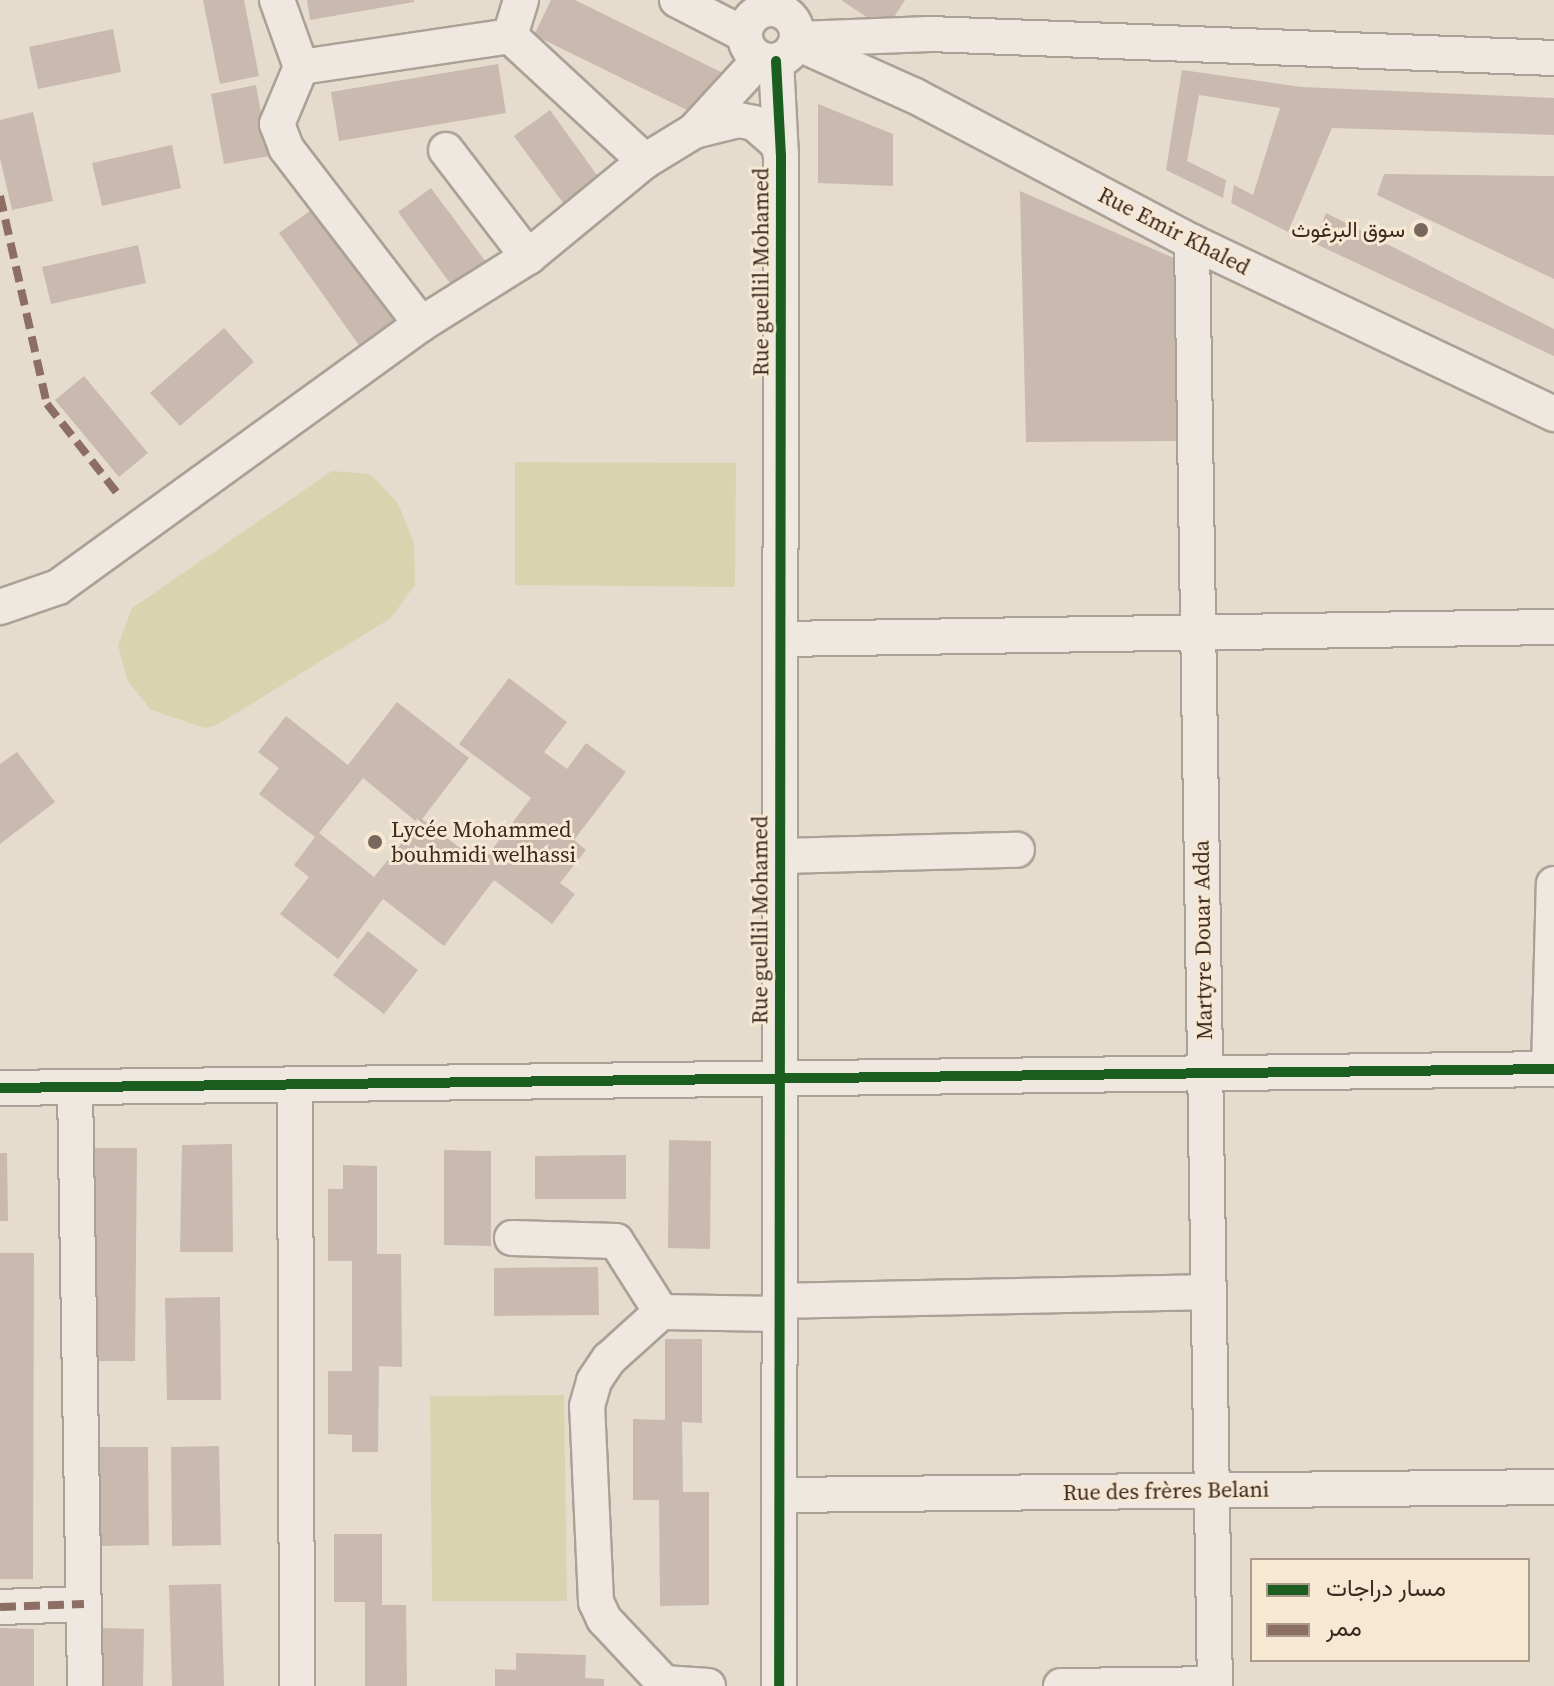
<!DOCTYPE html>
<html>
<head>
<meta charset="utf-8">
<style>
  body { margin:0 }
  #map { position:relative; width:1554px; height:1686px; overflow:hidden; background:#e6dcce; font-family:"Source Serif 4",Vazirmatn,serif }
  div>[style] { position:absolute }
  [style*='--x'] { left:calc(var(--x)*1px); top:calc(var(--y)*1px); width:calc(var(--w)*1px); rotate:calc(var(--a)*1deg) }
  .green>* { inset:0; background:#d9d4b0 }
  .building>* { inset:0; background:#cab9ae }
  .roads { filter:drop-shadow(2px 0 #aba196) drop-shadow(-2px 0 #aba196) drop-shadow(0 2px #aba196) drop-shadow(0 -2px #aba196) }
  .minor>* { height:34px; margin:-17px; padding:0 17px; transform-origin:17px; border-radius:17px; background:#eee8e0 }
  .minor>.ring { margin:-17px; padding:0; box-sizing:content-box; background:none; border:34px solid #eee8e0; border-radius:50% }
  .quiet>* { height:8px; margin-top:-4px; transform-origin:0; background:repeating-linear-gradient(90deg,#8d6e63 0 16px,transparent 0 24px) }
  .cycleway>* { height:10px; margin:-5px; padding:0 5px; transform-origin:5px; border-radius:5px; background:#1b5e20 }
  .dots>* { width:22px; height:22px; translate:-50% -50%; box-sizing:border-box; border:4px solid #f7e8d4; border-radius:50% }
  span { translate:-50% -50%; white-space:nowrap; text-align:center; line-height:1.15; -webkit-text-stroke:6px #f7e8d4; paint-order:stroke }
  .poi-label { font-size:22px; color:#3b281e }
  .right { translate:-100% -50%; text-align:right }
  .left { translate:0 -50%; text-align:left }
  .street-label { font-size:22px; color:#3b281e }
  .legend { position:absolute; left:1250px; top:1558px; width:280px; height:104px; box-sizing:border-box; background:#f7e8d4; border:2px solid #ac9b8b; margin:0; padding:10px 14px; list-style:none; font-size:24px; color:#3b281e }
  .legend li { display:flex; align-items:center; gap:16px; height:40px }
  .legend b { width:40px; border:2px solid #ac9b8b }
</style>
</head>
<body>
<div id="map">
  <div class="green">
    <div style="clip-path:polygon(515px 462px,736px 463px,735px 587px,515px 585px)"></div>
    <div style="clip-path:polygon(332px 471px,370px 474px,398px 503px,414px 543px,415px 585px,391px 618px,217px 725px,205px 728px,151px 710px,127px 680px,118px 645px,132px 608px)"></div>
    <div style="clip-path:polygon(564px 1395px,567px 1601px,432px 1601px,430px 1396px)"></div>
  </div>
  <div class="building">
    <div style="clip-path:polygon(203px 0,244px 0,259px 76px,220px 84px)"></div>
    <div style="clip-path:polygon(307px 0,414px 0,414px 2px,310px 20px)"></div>
    <div style="clip-path:polygon(551px 0,575px 0,723px 73px,701px 117px,534px 35px)"></div>
    <div style="clip-path:polygon(841px 0,905px 0,886px 30px)"></div>
    <div style="clip-path:polygon(113px 29px,121px 72px,38px 89px,29px 47px)"></div>
    <div style="clip-path:polygon(498px 64px,506px 113px,339px 141px,331px 92px)"></div>
    <div style="clip-path:polygon(1182px 70px,1302px 87px,1554px 98px,1554px 135px,1332px 128px,1288px 232px,1231px 203px,1234px 185px,1253px 195px,1280px 108px,1199px 95px,1187px 161px,1226px 180px,1223px 198px,1166px 170px)"></div>
    <div style="clip-path:polygon(256px 85px,269px 156px,224px 164px,211px 94px)"></div>
    <div style="clip-path:polygon(818px 104px,893px 134px,893px 186px,818px 183px)"></div>
    <div style="clip-path:polygon(550px 110px,602px 182px,566px 207px,514px 136px)"></div>
    <div style="clip-path:polygon(33px 112px,53px 201px,12px 210px,0 158px,0 120px)"></div>
    <div style="clip-path:polygon(172px 145px,181px 188px,102px 206px,92px 163px)"></div>
    <div style="clip-path:polygon(1384px 174px,1554px 176px,1554px 279px,1377px 195px)"></div>
    <div style="clip-path:polygon(431px 188px,486px 262px,452px 286px,398px 212px)"></div>
    <div style="clip-path:polygon(1020px 191px,1183px 262px,1182px 441px,1026px 442px)"></div>
    <div style="clip-path:polygon(317px 206px,400px 320px,361px 348px,279px 233px)"></div>
    <div style="clip-path:polygon(1326px 213px,1554px 329px,1554px 356px,1314px 243px)"></div>
    <div style="clip-path:polygon(138px 245px,146px 283px,51px 304px,42px 267px)"></div>
    <div style="clip-path:polygon(224px 328px,254px 362px,180px 426px,150px 393px)"></div>
    <div style="clip-path:polygon(84px 376px,148px 453px,119px 477px,55px 400px)"></div>
    <div style="clip-path:polygon(evenodd,509px 678px,567px 722px,544px 752px,567px 769px,586px 743px,626px 772px,574px 840px,586px 850px,560px 883px,575px 894px,552px 924px,494px 880px,444px 946px,383px 899px,338px 959px,280px 914px,309px 877px,294px 865px,315px 837px,259px 794px,279px 768px,258px 752px,286px 716px,348px 765px,397px 702px,469px 758px,422px 819px,481px 864px,531px 798px,459px 744px,509px 678px,363px 778px,418px 823px,374px 877px,319px 833px,363px 778px)"></div>
    <div style="clip-path:polygon(17px 752px,55px 802px,0 844px,0 764px)"></div>
    <div style="clip-path:polygon(368px 931px,418px 970px,384px 1014px,333px 975px)"></div>
    <div style="clip-path:polygon(669px 1140px,711px 1141px,710px 1249px,668px 1248px)"></div>
    <div style="clip-path:polygon(232px 1144px,233px 1252px,180px 1252px,182px 1145px)"></div>
    <div style="clip-path:polygon(93px 1148px,137px 1148px,135px 1361px,90px 1361px)"></div>
    <div style="clip-path:polygon(444px 1150px,491px 1151px,491px 1246px,444px 1245px)"></div>
    <div style="clip-path:polygon(0 1153px,7px 1153px,8px 1221px,0 1221px)"></div>
    <div style="clip-path:polygon(626px 1155px,626px 1199px,535px 1199px,535px 1156px)"></div>
    <div style="clip-path:polygon(343px 1165px,377px 1166px,377px 1254px,401px 1254px,402px 1367px,379px 1366px,378px 1452px,352px 1452px,352px 1435px,328px 1434px,328px 1371px,352px 1371px,352px 1261px,328px 1261px,328px 1189px,343px 1189px)"></div>
    <div style="clip-path:polygon(0 1253px,34px 1253px,33px 1579px,0 1579px)"></div>
    <div style="clip-path:polygon(598px 1267px,599px 1315px,494px 1316px,494px 1268px)"></div>
    <div style="clip-path:polygon(220px 1297px,221px 1400px,167px 1400px,165px 1298px)"></div>
    <div style="clip-path:polygon(665px 1339px,702px 1339px,702px 1423px,682px 1422px,683px 1492px,709px 1492px,709px 1605px,660px 1606px,659px 1500px,633px 1500px,633px 1419px,665px 1420px)"></div>
    <div style="clip-path:polygon(219px 1446px,221px 1545px,172px 1546px,171px 1447px)"></div>
    <div style="clip-path:polygon(98px 1447px,148px 1447px,149px 1545px,99px 1546px)"></div>
    <div style="clip-path:polygon(334px 1534px,382px 1534px,382px 1605px,406px 1605px,407px 1686px,365px 1686px,365px 1602px,334px 1602px)"></div>
    <div style="clip-path:polygon(221px 1584px,224px 1686px,172px 1686px,169px 1585px)"></div>
    <div style="clip-path:polygon(0 1628px,34px 1629px,34px 1686px,0 1686px)"></div>
    <div style="clip-path:polygon(99px 1628px,144px 1629px,143px 1686px,98px 1686px)"></div>
    <div style="clip-path:polygon(516px 1653px,586px 1655px,585px 1678px,604px 1679px,604px 1686px,495px 1686px,495px 1669px,516px 1670px)"></div>
  </div>
  <div class="roads">
    <div class="minor">
      <div style="--x:277;--y:0;--w:71;--a:70.3"></div>
      <div style="--x:301;--y:67;--w:62;--a:112.8"></div>
      <div style="--x:277;--y:124;--w:26;--a:69"></div>
      <div style="--x:286;--y:148;--w:222;--a:52.5"></div>
      <div style="--x:677;--y:0;--w:76;--a:27.2"></div>
      <div class="ring" style="left:745px;top:9px;width:18px;height:18px"></div>
      <div style="--x:510;--y:36;--w:184;--a:42.8"></div>
      <div style="--x:799;--y:39;--w:131;--a:-2.2"></div>
      <div style="--x:930;--y:34;--w:624;--a:2.2"></div>
      <div style="--x:797;--y:43;--w:129;--a:24.2"></div>
      <div style="--x:915;--y:96;--w:313;--a:27.8"></div>
      <div style="--x:1192;--y:242;--w:401;--a:25.4"></div>
      <div style="--x:776;--y:61;--w:94;--a:87"></div>
      <div style="--x:781;--y:155;--w:1531;--a:90.07"></div>
      <div style="--x:301;--y:67;--w:211;--a:-8.4"></div>
      <div style="--x:510;--y:36;--w:38;--a:-73"></div>
      <div style="--x:694;--y:131;--w:46;--a:-13.7"></div>
      <div style="--x:739;--y:120;--w:15;--a:11"></div>
      <div style="--x:754;--y:123;--w:32;--a:41"></div>
      <div style="--x:778;--y:144;--w:11;--a:75"></div>
      <div style="--x:446;--y:150;--w:135;--a:52.5"></div>
      <div style="--x:1192;--y:242;--w:1444;--a:89.09"></div>
      <div style="--x:0;--y:607;--w:61;--a:-19"></div>
      <div style="--x:58;--y:587;--w:448;--a:-35.9"></div>
      <div style="--x:421;--y:324;--w:126;--a:-32.1"></div>
      <div style="--x:528;--y:257;--w:151;--a:-39.4"></div>
      <div style="--x:645;--y:161;--w:57;--a:-31.5"></div>
      <div style="--x:694;--y:131;--w:98;--a:-47.5"></div>
      <div style="--x:780;--y:639;--w:774;--a:-0.89"></div>
      <div style="--x:780;--y:856;--w:237;--a:-1.5"></div>
      <div style="--x:1549;--y:1069;--w:185;--a:-88.5"></div>
      <div style="--x:295;--y:1084;--w:602;--a:89.81"></div>
      <div style="--x:75;--y:1087;--w:599;--a:89.04"></div>
      <div style="--x:0;--y:1088;--w:1554;--a:-0.7"></div>
      <div style="--x:512;--y:1238;--w:104;--a:1.7"></div>
      <div style="--x:616;--y:1241;--w:84;--a:57.6"></div>
      <div style="--x:779;--y:1301;--w:429;--a:-1.2"></div>
      <div style="--x:779;--y:1495;--w:775;--a:-0.59"></div>
      <div style="--x:0;--y:1607;--w:84;--a:-2"></div>
      <div style="--x:708;--y:1686;--w:44;--a:-176.1"></div>
      <div style="--x:664;--y:1683;--w:88;--a:-133.2"></div>
      <div style="--x:604;--y:1619;--w:19;--a:-115"></div>
      <div style="--x:596;--y:1602;--w:196;--a:-92.6"></div>
      <div style="--x:587;--y:1406;--w:26;--a:-74"></div>
      <div style="--x:594;--y:1381;--w:27;--a:-56"></div>
      <div style="--x:609;--y:1359;--w:70;--a:-42.1"></div>
      <div style="--x:661;--y:1312;--w:118;--a:1"></div>
      <div style="--x:1061;--y:1686;--w:154;--a:-0.7"></div>
    </div>
  </div>
  <div class="quiet">
    <div style="--x:0;--y:196;--w:213;--a:77.3"></div>
    <div style="--x:47;--y:404;--w:113;--a:51.8"></div>
    <div style="--x:0;--y:1607;--w:84;--a:-2"></div>
  </div>
  <div class="cycleway">
    <div style="--x:776;--y:61;--w:94;--a:87"></div>
    <div style="--x:781;--y:155;--w:1531;--a:90.07"></div>
    <div style="--x:0;--y:1088;--w:1554;--a:-0.7"></div>
  </div>
  <div class="dots">
    <div style="left:1421px;top:230px;background:#77675c"></div>
    <div style="left:375px;top:842px;background:#77675c"></div>
  </div>
  <div class="poi-label">
    <span class="right" style="left:1405px;top:230px">سوق البرغوث</span>
    <span class="left" style="left:391px;top:842px">Lycée Mohammed<br>bouhmidi welhassi</span>
  </div>
  <div class="street-label">
    <span style="left:1174px;top:231px;rotate:27deg">Rue Emir Khaled</span>
    <span style="left:761px;top:272px;rotate:-90deg">Rue guellil Mohamed</span>
    <span style="left:760px;top:920px;rotate:-90deg">Rue guellil Mohamed</span>
    <span style="left:1203px;top:940px;rotate:-91deg">Martyre Douar Adda</span>
    <span style="left:1166px;top:1491px;rotate:-1deg">Rue des frères Belani</span>
  </div>
  <ul class="legend">
  <li><b style="height:10px;background:#1b5e20"></b>مسار دراجات</li>
  <li><b style="height:10px;background:#8d6e63"></b>ممر</li>
  </ul>
</div>
</body>
</html>
